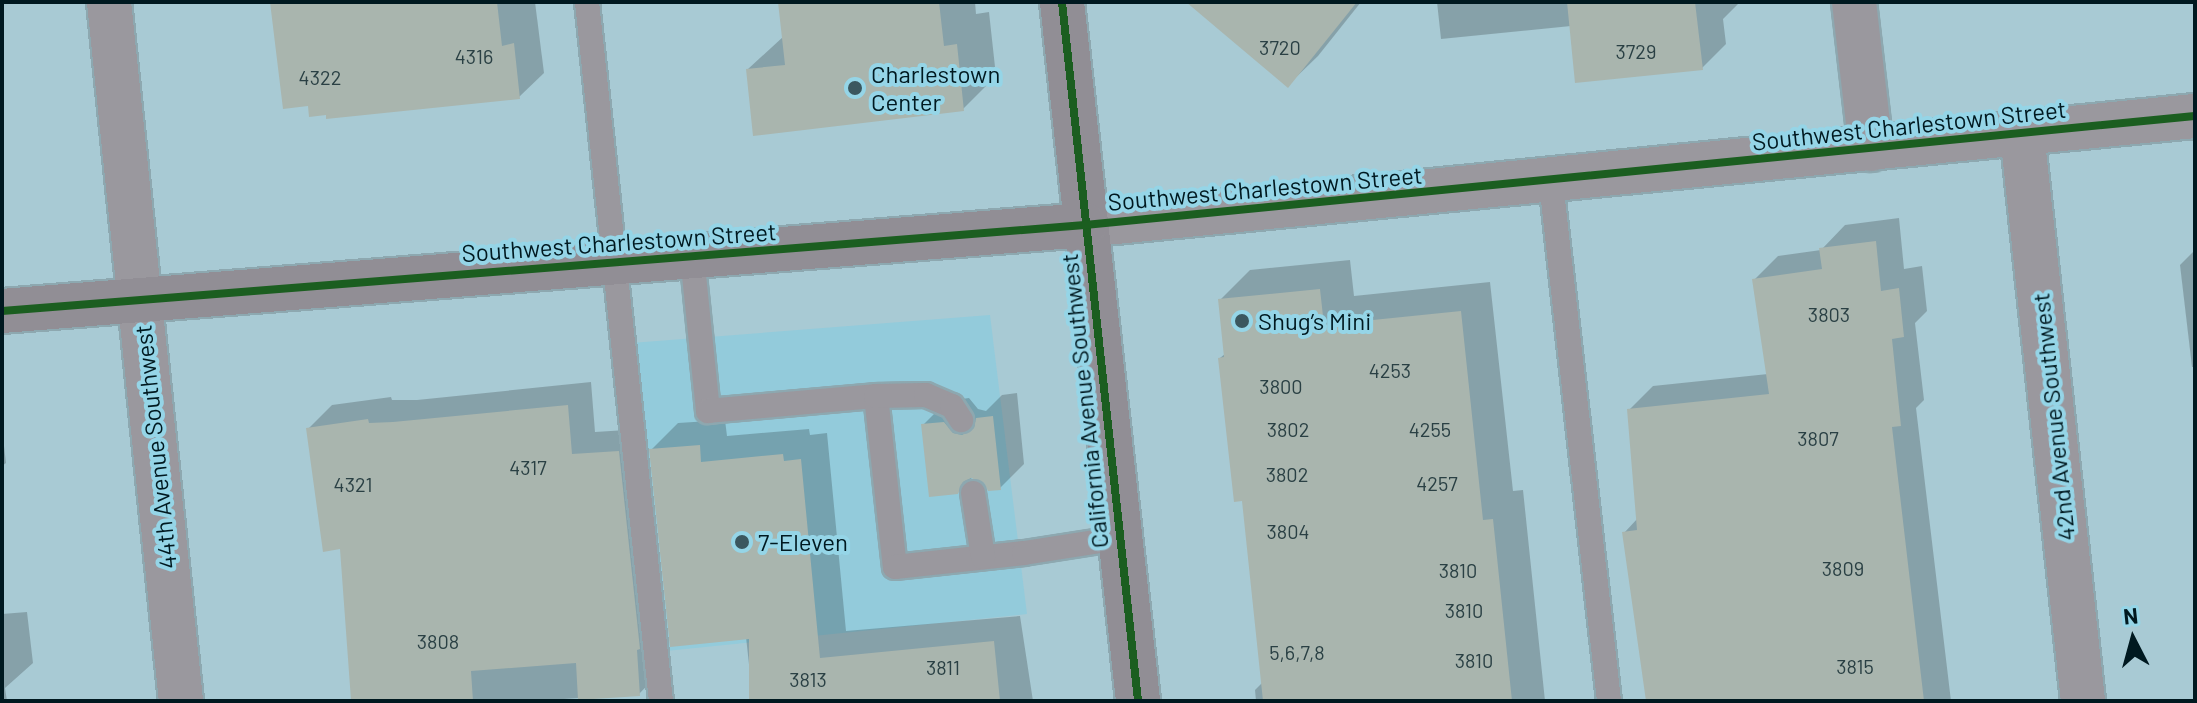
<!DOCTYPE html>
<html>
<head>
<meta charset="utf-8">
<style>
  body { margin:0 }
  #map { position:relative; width:2197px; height:703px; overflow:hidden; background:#a8cad4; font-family:Barlow,sans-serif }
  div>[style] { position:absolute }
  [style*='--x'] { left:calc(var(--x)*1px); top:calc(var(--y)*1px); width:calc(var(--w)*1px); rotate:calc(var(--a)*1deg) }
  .built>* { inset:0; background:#93cbdb }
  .shadow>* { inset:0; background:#0003 }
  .building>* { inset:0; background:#a9b5ae }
  .roads { filter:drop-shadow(2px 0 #8da8b0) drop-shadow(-2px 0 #8da8b0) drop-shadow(0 2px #8da8b0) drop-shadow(0 -2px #8da8b0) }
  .lane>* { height:24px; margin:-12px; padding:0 12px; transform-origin:12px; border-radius:12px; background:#9a989e }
  .street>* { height:44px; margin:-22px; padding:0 22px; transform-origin:22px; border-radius:22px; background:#9a989e }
  .secondary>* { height:44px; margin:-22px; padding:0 22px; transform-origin:22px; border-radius:22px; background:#918e95 }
  .cycleway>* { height:8px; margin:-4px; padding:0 4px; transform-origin:4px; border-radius:4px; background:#1b5e20 }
  .dots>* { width:22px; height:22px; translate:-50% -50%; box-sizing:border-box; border:4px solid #95d5e7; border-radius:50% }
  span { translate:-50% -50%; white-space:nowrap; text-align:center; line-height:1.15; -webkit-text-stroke:8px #95d5e7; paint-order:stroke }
  .number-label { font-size:20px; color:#2a4044 }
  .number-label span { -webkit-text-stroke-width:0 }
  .poi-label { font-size:24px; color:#001920 }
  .left { translate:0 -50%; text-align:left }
  .street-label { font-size:24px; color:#001920 }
  .frame { position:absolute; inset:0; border:4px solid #001920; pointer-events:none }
  .north { position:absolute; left:2093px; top:599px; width:80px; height:80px; -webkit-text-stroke:6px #95d5e7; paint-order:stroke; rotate:354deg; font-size:22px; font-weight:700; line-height:32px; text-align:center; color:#001920 }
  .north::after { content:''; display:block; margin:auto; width:28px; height:36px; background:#001920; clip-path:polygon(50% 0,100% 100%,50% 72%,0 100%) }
</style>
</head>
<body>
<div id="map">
  <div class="built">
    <div style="clip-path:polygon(990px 315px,1027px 614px,666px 651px,631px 343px)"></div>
  </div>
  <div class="shadow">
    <div style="clip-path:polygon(272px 2px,535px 2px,544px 73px,519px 97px)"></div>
    <div style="clip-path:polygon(780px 2px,975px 2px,976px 14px,989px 12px,996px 76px,963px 109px,748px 69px,784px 36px)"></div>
    <div style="clip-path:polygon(1194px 2px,1361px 2px,1318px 56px,1288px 85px)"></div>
    <div style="clip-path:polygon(1437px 2px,1738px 2px,1738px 4px,1723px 19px,1726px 44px,1702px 68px,1571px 26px,1441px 39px)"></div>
    <div style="clip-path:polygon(1899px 218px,1904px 269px,1922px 266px,1927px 311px,1915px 323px,1924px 400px,1916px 408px,1951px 701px,1648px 701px,1624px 533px,1638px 518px,1629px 410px,1653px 386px,1768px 374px,1754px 280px,1778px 256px,1821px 250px,1845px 225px)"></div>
    <div style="clip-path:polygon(2195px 250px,2195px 367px,2192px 367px,2180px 265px)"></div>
    <div style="clip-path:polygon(1350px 260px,1354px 296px,1490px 282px,1513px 491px,1523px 490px,1545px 701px,1256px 701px,1255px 690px,1263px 682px,1244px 498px,1220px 358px,1226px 353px,1220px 300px,1250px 270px)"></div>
    <div style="clip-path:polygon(591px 382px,595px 432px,642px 429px,662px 670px,639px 694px,534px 701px,370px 701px,342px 547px,308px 429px,332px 405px,391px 397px,392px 400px,417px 400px)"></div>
    <div style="clip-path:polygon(1017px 393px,1024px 464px,1000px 488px,973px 477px,957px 492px,923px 425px,947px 401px,969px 398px,978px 409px,986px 411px,1002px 395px)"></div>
    <div style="clip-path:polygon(725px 420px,727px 436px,809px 429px,810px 435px,827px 433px,846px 631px,1020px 616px,1033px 701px,753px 701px,746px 637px,651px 450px,678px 423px)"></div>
    <div style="clip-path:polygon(2px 429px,6px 463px,2px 466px)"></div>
    <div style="clip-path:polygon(27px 612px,33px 663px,5px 688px,7px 701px,2px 701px,2px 614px)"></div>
  </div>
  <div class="building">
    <div style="clip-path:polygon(270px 2px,497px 2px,502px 46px,514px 43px,520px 99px,326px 119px,326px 115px,309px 117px,308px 106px,283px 109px)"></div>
    <div style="clip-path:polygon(778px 2px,939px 2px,944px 46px,957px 44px,964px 111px,753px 136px,746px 69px,785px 65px)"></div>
    <div style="clip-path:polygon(1186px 2px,1357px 2px,1288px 88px)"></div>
    <div style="clip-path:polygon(1567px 2px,1695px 2px,1703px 70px,1575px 83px)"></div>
    <div style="clip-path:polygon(1876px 241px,1881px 291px,1899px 288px,1904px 337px,1892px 339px,1901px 426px,1892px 427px,1924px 701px,1646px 701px,1622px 532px,1637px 530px,1627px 409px,1769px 394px,1752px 279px,1822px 269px,1819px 248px)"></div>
    <div style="clip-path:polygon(1320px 289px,1324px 325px,1461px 311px,1483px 520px,1493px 519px,1512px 701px,1263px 701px,1242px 501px,1234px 502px,1218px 358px,1224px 357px,1218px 299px)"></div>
    <div style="clip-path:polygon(568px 405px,572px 454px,619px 451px,640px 649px,637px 650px,640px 696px,578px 700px,576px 663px,471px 671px,473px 701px,351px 700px,340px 549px,323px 552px,306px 428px,368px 419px,369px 423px,393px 422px)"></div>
    <div style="clip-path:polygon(993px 416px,1001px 490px,988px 491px,984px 483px,971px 478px,963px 482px,958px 494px,929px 497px,921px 424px,944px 422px,953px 433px,962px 435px,974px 428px,976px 418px)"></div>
    <div style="clip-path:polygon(700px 445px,701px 462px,783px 454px,784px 461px,801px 459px,820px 658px,994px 641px,1000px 701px,749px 701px,749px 639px,670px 647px,649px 449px)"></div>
  </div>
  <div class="roads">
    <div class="lane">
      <div style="--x:587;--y:2;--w:703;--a:83.96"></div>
      <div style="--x:1551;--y:182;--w:522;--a:83.62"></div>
      <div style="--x:692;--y:256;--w:156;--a:84.1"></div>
      <div style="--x:708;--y:411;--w:169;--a:-5.1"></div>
      <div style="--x:876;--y:396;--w:172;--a:83.7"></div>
      <div style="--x:895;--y:567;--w:130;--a:-6.2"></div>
      <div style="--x:1024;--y:553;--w:97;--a:-8.9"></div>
      <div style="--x:876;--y:396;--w:50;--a:-1.1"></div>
      <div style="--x:926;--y:395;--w:28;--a:23"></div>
      <div style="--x:952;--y:406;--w:17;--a:57"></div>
      <div style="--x:973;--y:493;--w:65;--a:81.1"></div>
    </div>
    <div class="street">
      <div style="--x:109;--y:2;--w:703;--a:84.12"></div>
      <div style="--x:1854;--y:2;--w:148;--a:83.4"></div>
      <div style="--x:2022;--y:133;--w:571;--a:83.87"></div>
      <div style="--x:1085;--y:225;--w:1115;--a:-5.61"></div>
    </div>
    <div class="secondary">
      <div style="--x:1062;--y:2;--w:703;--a:83.79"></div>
      <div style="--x:2;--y:311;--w:1086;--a:-4.54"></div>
    </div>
  </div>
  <div class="cycleway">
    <div style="--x:1062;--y:2;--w:703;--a:83.79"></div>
    <div style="--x:2;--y:311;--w:1086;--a:-4.54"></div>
    <div style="--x:1085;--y:225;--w:1115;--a:-5.61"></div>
  </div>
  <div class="dots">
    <div style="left:855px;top:88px;background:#3b575f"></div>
    <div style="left:1242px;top:321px;background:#3b575f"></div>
    <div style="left:742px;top:542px;background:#3b575f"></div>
  </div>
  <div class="number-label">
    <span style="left:1280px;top:47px">3720</span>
    <span style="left:1636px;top:51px">3729</span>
    <span style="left:474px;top:56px">4316</span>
    <span style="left:320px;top:77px">4322</span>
    <span style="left:1829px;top:314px">3803</span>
    <span style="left:1390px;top:370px">4253</span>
    <span style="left:1281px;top:386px">3800</span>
    <span style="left:1288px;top:429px">3802</span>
    <span style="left:1430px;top:429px">4255</span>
    <span style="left:1818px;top:438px">3807</span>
    <span style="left:528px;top:467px">4317</span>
    <span style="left:1287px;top:474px">3802</span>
    <span style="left:1437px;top:483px">4257</span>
    <span style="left:353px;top:484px">4321</span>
    <span style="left:1288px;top:531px">3804</span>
    <span style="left:1843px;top:568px">3809</span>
    <span style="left:1458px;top:570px">3810</span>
    <span style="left:1464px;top:610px">3810</span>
    <span style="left:438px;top:641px">3808</span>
    <span style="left:1297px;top:652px">5,6,7,8</span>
    <span style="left:1474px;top:660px">3810</span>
    <span style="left:1855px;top:666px">3815</span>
    <span style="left:943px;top:667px">3811</span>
    <span style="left:808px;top:679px">3813</span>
  </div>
  <div class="poi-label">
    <span class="left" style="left:871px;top:88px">Charlestown<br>Center</span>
    <span class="left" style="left:1258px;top:321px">Shug’s Mini</span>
    <span class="left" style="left:758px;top:542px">7-Eleven</span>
  </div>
  <div class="street-label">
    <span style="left:1909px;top:125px;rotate:-6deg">Southwest Charlestown Street</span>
    <span style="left:1265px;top:188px;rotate:-5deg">Southwest Charlestown Street</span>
    <span style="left:619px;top:242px;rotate:-4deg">Southwest Charlestown Street</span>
    <span style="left:1084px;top:401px;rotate:-96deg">California Avenue Southwest</span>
    <span style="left:2053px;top:417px;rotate:-96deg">42nd Avenue Southwest</span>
    <span style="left:155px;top:447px;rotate:-96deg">44th Avenue Southwest</span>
  </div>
  <div class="frame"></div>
  <div class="north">N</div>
</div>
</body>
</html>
